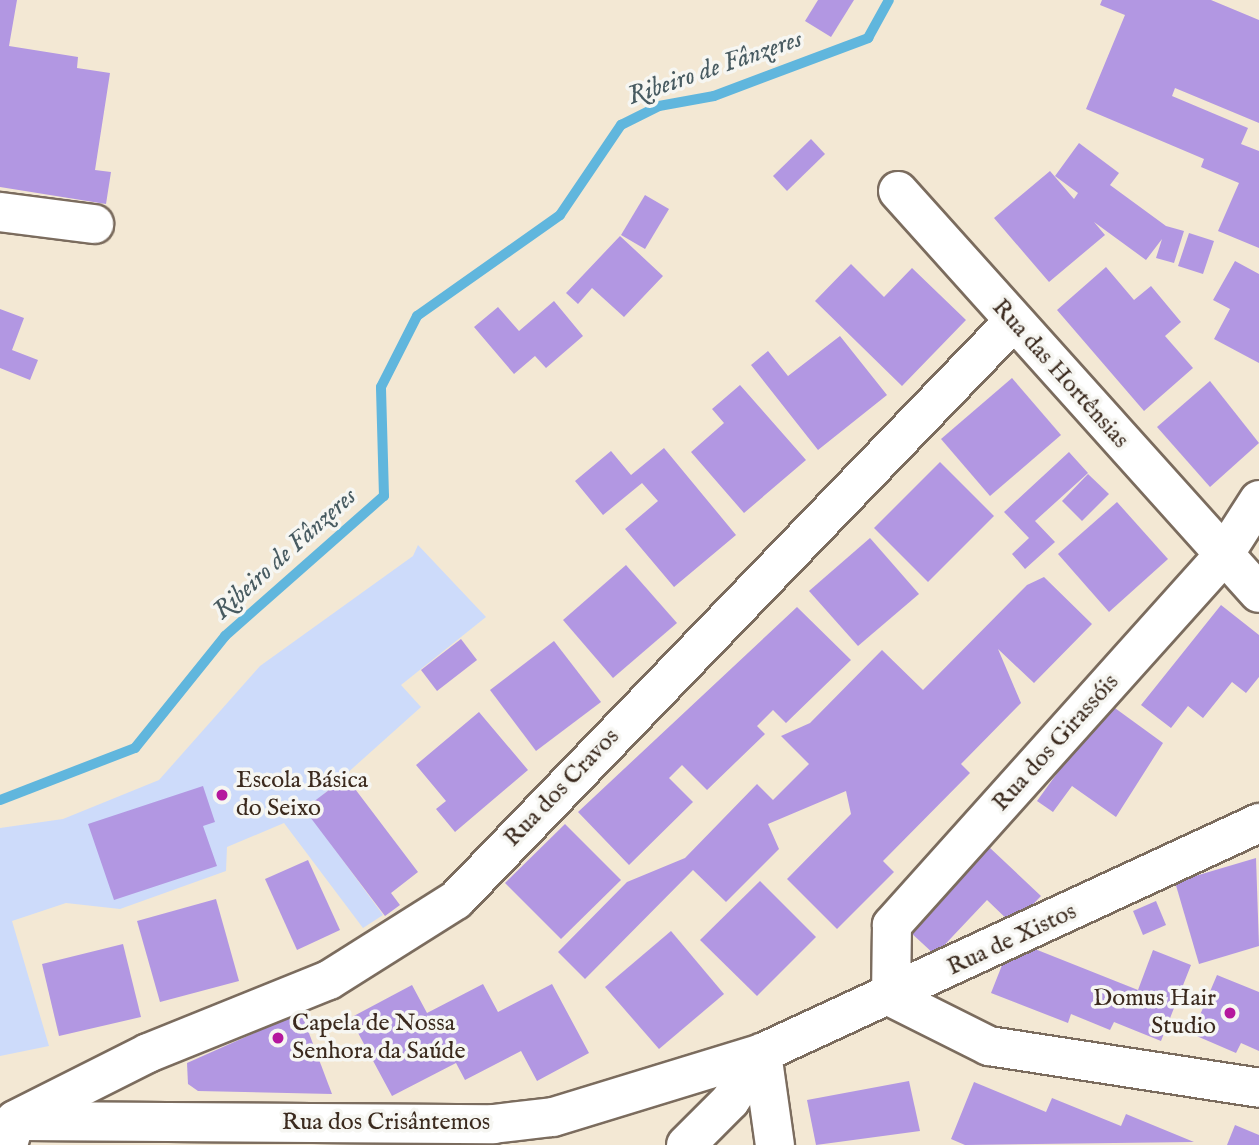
<!DOCTYPE html>
<html>
<head>
<meta charset="utf-8">
<style>
  body { margin:0 }
  #map { position:relative; width:1259px; height:1145px; overflow:hidden; background:#f3e8d4; font-family:"IM FELL English",serif }
  div>[style] { position:absolute }
  [style*='--x'] { left:calc(var(--x)*1px); top:calc(var(--y)*1px); width:calc(var(--w)*1px); rotate:calc(var(--a)*1deg) }
  .built>* { inset:0; background:#cddbfa }
  .stream>* { height:10px; margin:-5px; padding:0 5px; transform-origin:5px; border-radius:5px; background:#60b6dd }
  .building>* { inset:0; background:#b297e2 }
  .roads { filter:drop-shadow(2px 0 #7b6c5e) drop-shadow(-2px 0 #7b6c5e) drop-shadow(0 2px #7b6c5e) drop-shadow(0 -2px #7b6c5e) }
  .street>* { height:38px; margin:-19px; padding:0 19px; transform-origin:19px; border-radius:19px; background:#fff }
  .dots>* { width:19px; height:19px; translate:-50% -50%; box-sizing:border-box; border:4px solid #f6f6f2; border-radius:50% }
  span { translate:-50% -50%; white-space:nowrap; text-align:center; line-height:1.15; -webkit-text-stroke:7px #f6f6f2; paint-order:stroke }
  .street-label { font-size:24px; color:#3b2a1e }
  .poi-label { font-size:24px; color:#3b2a1e }
  .left { translate:0 -50%; text-align:left }
  .right { translate:-100% -50%; text-align:right }
  .water-label { font-size:26px; color:#485b61; font-style:italic }
</style>
</head>
<body>
<div id="map">
  <div class="built">
    <div style="clip-path:polygon(418px 545px,486px 617px,401px 685px,421px 707px,306px 810px,383px 915px,363px 928px,284px 823px,227px 847px,226px 871px,120px 909px,66px 903px,12px 921px,49px 1046px,0 1056px,0 828px,63px 819px,159px 780px,260px 666px,413px 556px)"></div>
  </div>
  <div class="stream">
    <div style="--x:0;--y:800;--w:145;--a:-21.1"></div>
    <div style="--x:135;--y:748;--w:144;--a:-51.2"></div>
    <div style="--x:225;--y:636;--w:212;--a:-41.4"></div>
    <div style="--x:384;--y:496;--w:109;--a:-91.6"></div>
    <div style="--x:381;--y:387;--w:80;--a:-63.1"></div>
    <div style="--x:417;--y:316;--w:175;--a:-35.2"></div>
    <div style="--x:560;--y:215;--w:109;--a:-55.9"></div>
    <div style="--x:621;--y:125;--w:42;--a:-26.6"></div>
    <div style="--x:659;--y:106;--w:56;--a:-10.3"></div>
    <div style="--x:714;--y:96;--w:165;--a:-20.6"></div>
    <div style="--x:868;--y:38;--w:43;--a:-61.1"></div>
  </div>
  <div class="building">
    <div style="clip-path:polygon(0 0,17px 0,9px 46px,78px 57px,77px 68px,110px 73px,95px 170px,111px 172px,106px 204px,0 187px)"></div>
    <div style="clip-path:polygon(818px 0,854px 0,831px 37px,805px 21px)"></div>
    <div style="clip-path:polygon(1102px 0,1211px 0,1259px 20px,1259px 123px,1175px 88px,1172px 96px,1248px 128px,1241px 144px,1259px 151px,1259px 248px,1218px 231px,1239px 183px,1201px 167px,1204px 159px,1086px 109px,1125px 15px,1100px 5px)"></div>
    <div style="clip-path:polygon(811px 139px,825px 154px,787px 191px,773px 176px)"></div>
    <div style="clip-path:polygon(1079px 143px,1119px 173px,1110px 185px,1166px 226px,1184px 231px,1174px 263px,1156px 258px,1162px 239px,1146px 260px,1094px 222px,1105px 235px,1049px 282px,994px 218px,1050px 171px,1074px 199px,1078px 193px,1055px 176px)"></div>
    <div style="clip-path:polygon(645px 195px,669px 209px,645px 249px,621px 235px)"></div>
    <div style="clip-path:polygon(1189px 233px,1214px 241px,1203px 274px,1178px 266px)"></div>
    <div style="clip-path:polygon(620px 236px,663px 276px,624px 317px,592px 288px,578px 304px,566px 293px)"></div>
    <div style="clip-path:polygon(1235px 261px,1259px 274px,1259px 363px,1214px 339px,1230px 309px,1213px 300px)"></div>
    <div style="clip-path:polygon(851px 264px,884px 297px,912px 268px,966px 320px,902px 386px,815px 301px)"></div>
    <div style="clip-path:polygon(1106px 267px,1134px 300px,1151px 286px,1181px 322px,1165px 336px,1193px 368px,1144px 411px,1057px 310px)"></div>
    <div style="clip-path:polygon(554px 301px,583px 336px,546px 368px,535px 356px,514px 374px,474px 327px,498px 307px,519px 331px)"></div>
    <div style="clip-path:polygon(0 309px,24px 318px,12px 350px,38px 360px,30px 380px,0 368px)"></div>
    <div style="clip-path:polygon(840px 336px,887px 395px,818px 450px,751px 365px,768px 351px,788px 376px)"></div>
    <div style="clip-path:polygon(1012px 378px,1061px 435px,990px 496px,941px 439px)"></div>
    <div style="clip-path:polygon(1210px 381px,1259px 443px,1210px 487px,1157px 427px)"></div>
    <div style="clip-path:polygon(740px 385px,806px 460px,744px 513px,691px 452px,724px 423px,712px 409px)"></div>
    <div style="clip-path:polygon(664px 448px,736px 535px,674px 587px,625px 529px,658px 501px,642px 483px,603px 515px,575px 481px,611px 451px,631px 475px)"></div>
    <div style="clip-path:polygon(1069px 452px,1088px 473px,1035px 521px,1055px 542px,1025px 569px,1012px 554px,1029px 538px,1004px 512px)"></div>
    <div style="clip-path:polygon(940px 462px,994px 516px,928px 582px,874px 528px)"></div>
    <div style="clip-path:polygon(1088px 474px,1109px 494px,1082px 521px,1062px 501px)"></div>
    <div style="clip-path:polygon(1117px 502px,1168px 559px,1109px 612px,1058px 554px)"></div>
    <div style="clip-path:polygon(870px 538px,919px 594px,858px 646px,809px 591px)"></div>
    <div style="clip-path:polygon(626px 565px,677px 623px,613px 678px,563px 620px)"></div>
    <div style="clip-path:polygon(1044px 577px,1092px 624px,1034px 683px,998px 649px,1021px 703px,961px 764px,970px 773px,883px 861px,894px 872px,837px 929px,787px 879px,851px 814px,846px 791px,768px 824px,779px 849px,726px 902px,693px 870px,585px 979px,558px 952px,627px 882px,685px 858px,757px 784px,773px 800px,809px 764px,781px 736px,810px 723px,882px 650px,923px 690px,1027px 585px)"></div>
    <div style="clip-path:polygon(1221px 605px,1259px 635px,1259px 677px,1246px 693px,1232px 682px,1203px 718px,1188px 706px,1171px 728px,1141px 705px)"></div>
    <div style="clip-path:polygon(797px 607px,851px 660px,786px 723px,773px 710px,757px 726px,765px 734px,707px 790px,682px 765px,669px 778px,693px 802px,629px 865px,578px 812px)"></div>
    <div style="clip-path:polygon(461px 639px,477px 660px,437px 691px,421px 670px)"></div>
    <div style="clip-path:polygon(554px 641px,601px 702px,536px 751px,490px 690px)"></div>
    <div style="clip-path:polygon(1108px 703px,1163px 743px,1116px 817px,1072px 786px,1053px 812px,1037px 801px)"></div>
    <div style="clip-path:polygon(479px 712px,528px 770px,455px 832px,436px 809px,446px 801px,416px 765px)"></div>
    <div style="clip-path:polygon(346px 777px,418px 872px,391px 893px,400px 905px,385px 916px,304px 809px)"></div>
    <div style="clip-path:polygon(203px 786px,215px 822px,203px 826px,217px 866px,114px 900px,88px 824px)"></div>
    <div style="clip-path:polygon(565px 824px,621px 880px,561px 939px,505px 883px)"></div>
    <div style="clip-path:polygon(989px 847px,1041px 896px,1013px 925px,987px 900px,935px 955px,909px 931px)"></div>
    <div style="clip-path:polygon(1256px 858px,1259px 946px,1199px 964px,1175px 882px)"></div>
    <div style="clip-path:polygon(308px 860px,340px 930px,297px 950px,265px 879px)"></div>
    <div style="clip-path:polygon(760px 881px,816px 937px,757px 996px,700px 940px)"></div>
    <div style="clip-path:polygon(216px 899px,239px 981px,160px 1002px,137px 921px)"></div>
    <div style="clip-path:polygon(1156px 901px,1166px 925px,1143px 935px,1133px 911px)"></div>
    <div style="clip-path:polygon(671px 931px,724px 994px,659px 1049px,605px 987px)"></div>
    <div style="clip-path:polygon(1012px 940px,1138px 990px,1153px 950px,1191px 965px,1161px 1041px,1114px 1022px,1110px 1030px,1071px 1014px,1068px 1023px,991px 993px)"></div>
    <div style="clip-path:polygon(123px 944px,141px 1017px,59px 1036px,42px 964px)"></div>
    <div style="clip-path:polygon(1217px 975px,1259px 992px,1259px 1051px,1241px 1043px,1236px 1053px,1192px 1034px)"></div>
    <div style="clip-path:polygon(483px 984px,498px 1012px,552px 984px,589px 1053px,537px 1081px,521px 1051px,465px 1080px,456px 1063px,392px 1096px,350px 1018px,412px 985px,427px 1013px)"></div>
    <div style="clip-path:polygon(301px 1012px,332px 1094px,198px 1091px,188px 1084px,187px 1063px)"></div>
    <div style="clip-path:polygon(909px 1081px,920px 1131px,816px 1145px,807px 1100px)"></div>
    <div style="clip-path:polygon(974px 1082px,1046px 1112px,1052px 1098px,1121px 1126px,1126px 1114px,1194px 1142px,965px 1145px,951px 1139px)"></div>
    <div style="clip-path:polygon(1235px 1125px,1259px 1135px,1259px 1145px,1227px 1145px)"></div>
  </div>
  <div class="roads">
    <div class="street">
      <div style="--x:898;--y:191;--w:540;--a:48.08"></div>
      <div style="--x:0;--y:212;--w:95;--a:7.3"></div>
      <div style="--x:1259;--y:500;--w:67;--a:122.7"></div>
      <div style="--x:1223;--y:556;--w:496;--a:131.9"></div>
      <div style="--x:892;--y:925;--w:72;--a:90.8"></div>
      <div style="--x:891;--y:997;--w:110;--a:26.6"></div>
      <div style="--x:989;--y:1046;--w:273;--a:8.8"></div>
      <div style="--x:762;--y:1053;--w:93;--a:82"></div>
      <div style="--x:23;--y:1121;--w:470;--a:0.4"></div>
      <div style="--x:493;--y:1124;--w:60;--a:-6.7"></div>
      <div style="--x:553;--y:1117;--w:219;--a:-17"></div>
      <div style="--x:762;--y:1053;--w:548;--a:-24.83"></div>
      <div style="--x:8;--y:1145;--w:26;--a:-74"></div>
      <div style="--x:15;--y:1120;--w:149;--a:-26.7"></div>
      <div style="--x:148;--y:1053;--w:195;--a:-22"></div>
      <div style="--x:329;--y:980;--w:150;--a:-32.2"></div>
      <div style="--x:456;--y:900;--w:803;--a:-46.06"></div>
      <div style="--x:686;--y:1145;--w:62;--a:-45"></div>
      <div style="--x:730;--y:1101;--w:58;--a:-56.3"></div>
    </div>
  </div>
  <div class="dots">
    <div style="left:222px;top:795px;background:#b5179e"></div>
    <div style="left:1230px;top:1013px;background:#b5179e"></div>
    <div style="left:278px;top:1038px;background:#b5179e"></div>
  </div>
  <div class="street-label">
    <span style="left:1060px;top:374px;rotate:48deg">Rua das Hortênsias</span>
    <span style="left:1056px;top:743px;rotate:-48deg">Rua dos Girassóis</span>
    <span style="left:562px;top:788px;rotate:-46deg">Rua dos Cravos</span>
    <span style="left:1012px;top:940px;rotate:-25deg">Rua de Xistos</span>
    <span style="left:386px;top:1123px">Rua dos Crisântemos</span>
  </div>
  <div class="poi-label">
    <span class="left" style="left:236px;top:795px">Escola Básica<br>do Seixo</span>
    <span class="right" style="left:1216px;top:1013px">Domus Hair<br>Studio</span>
    <span class="left" style="left:292px;top:1038px">Capela de Nossa<br>Senhora da Saúde</span>
  </div>
  <div class="water-label">
    <span style="left:715px;top:68px;rotate:-19deg">Ribeiro de Fânzeres</span>
    <span style="left:285px;top:554px;rotate:-42deg">Ribeiro de Fânzeres</span>
  </div>
</div>
</body>
</html>
